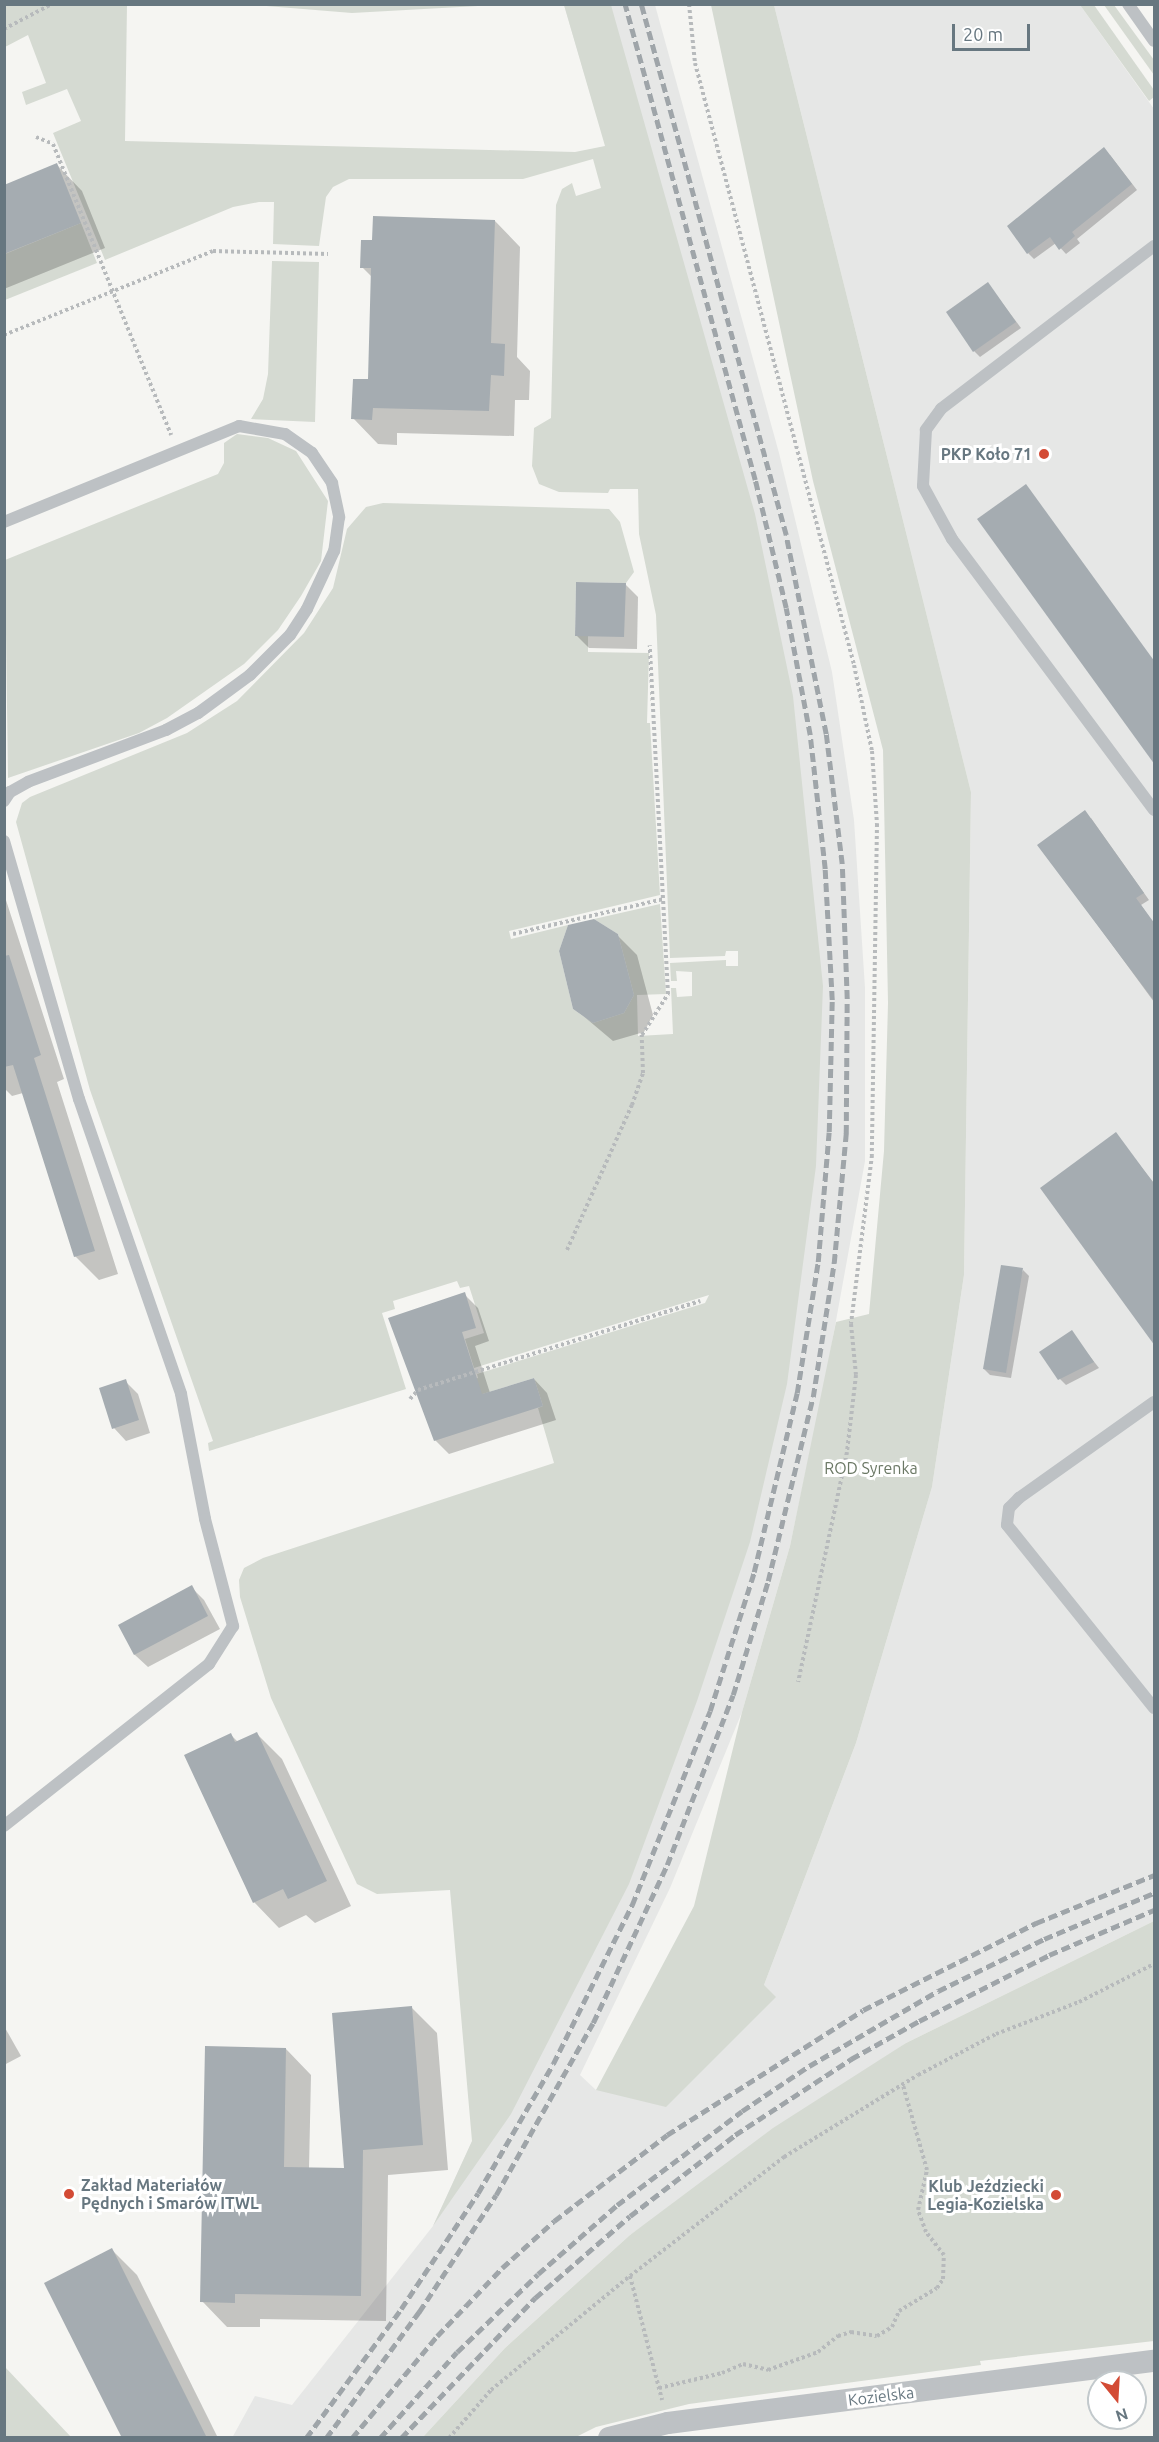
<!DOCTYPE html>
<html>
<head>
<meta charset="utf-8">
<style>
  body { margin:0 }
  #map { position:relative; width:1159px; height:2442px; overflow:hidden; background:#f5f5f2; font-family:Ubuntu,sans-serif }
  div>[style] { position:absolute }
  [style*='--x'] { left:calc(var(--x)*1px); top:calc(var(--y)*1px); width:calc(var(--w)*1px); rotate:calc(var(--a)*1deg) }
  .built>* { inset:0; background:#e6e7e6 }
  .green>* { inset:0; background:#d5dad2 }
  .shadow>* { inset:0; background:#0003 }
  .building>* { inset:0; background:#a5acb1 }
  .path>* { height:4px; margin-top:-2px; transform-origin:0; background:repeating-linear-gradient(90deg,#b7babc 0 3px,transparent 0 6px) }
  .lane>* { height:12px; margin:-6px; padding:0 6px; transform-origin:6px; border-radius:6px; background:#bdc1c4 }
  .street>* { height:22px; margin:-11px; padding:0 11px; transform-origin:11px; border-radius:11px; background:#bdc1c4 }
  .rail>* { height:4.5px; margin-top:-2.25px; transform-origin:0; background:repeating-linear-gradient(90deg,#9fa5a9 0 9px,transparent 0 13.5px) }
  .dots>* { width:16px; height:16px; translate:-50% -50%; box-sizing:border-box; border:3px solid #fff; border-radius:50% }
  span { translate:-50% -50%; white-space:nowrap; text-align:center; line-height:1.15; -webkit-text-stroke:6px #fff; paint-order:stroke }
  .poi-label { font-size:16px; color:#677780; font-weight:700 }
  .right { translate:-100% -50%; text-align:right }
  .left { translate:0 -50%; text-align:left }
  .park-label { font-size:16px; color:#6b7865 }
  .street-label { font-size:16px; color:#677780 }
  .frame { position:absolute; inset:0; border:6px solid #677780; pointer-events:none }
  .north { position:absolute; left:1087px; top:2370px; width:60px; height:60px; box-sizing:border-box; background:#fff; border:2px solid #c2c9cc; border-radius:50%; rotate:162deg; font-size:16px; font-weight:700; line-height:24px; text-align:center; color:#677780 }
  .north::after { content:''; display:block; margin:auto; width:21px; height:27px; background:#d34b35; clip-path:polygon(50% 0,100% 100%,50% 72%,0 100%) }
  .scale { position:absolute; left:952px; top:24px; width:78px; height:27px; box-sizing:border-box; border:3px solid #677780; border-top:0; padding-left:8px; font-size:18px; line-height:21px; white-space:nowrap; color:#677780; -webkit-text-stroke:4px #fff; paint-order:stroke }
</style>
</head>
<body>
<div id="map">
  <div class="built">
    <div style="clip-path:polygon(564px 5px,655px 5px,779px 453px,832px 672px,854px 820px,865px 988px,865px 1161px,825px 1381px,790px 1546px,742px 1712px,670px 1888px,580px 2075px,596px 2090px,764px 1985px,856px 1743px,932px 1487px,964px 1275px,971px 792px,774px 5px,1080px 5px,1154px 109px,1154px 1921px,906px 2043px,630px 2235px,505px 2348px,423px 2437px,232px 2438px,255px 2396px,292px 2405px,433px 2226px,590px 1886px,790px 974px,608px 154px)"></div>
  </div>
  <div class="green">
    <div style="clip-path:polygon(4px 5px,127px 5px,125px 141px,575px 152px,605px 146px,564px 5px,611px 5px,755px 514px,793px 696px,823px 986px,816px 1166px,787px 1384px,750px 1542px,697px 1701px,629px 1884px,511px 2114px,433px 2226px,472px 2141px,450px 1890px,377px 1894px,357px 1884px,271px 1698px,240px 1597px,239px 1580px,244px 1568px,263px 1558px,554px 1463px,538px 1408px,543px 1406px,534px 1378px,437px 1408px,432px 1394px,478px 1378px,477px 1374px,705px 1303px,709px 1295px,474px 1368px,465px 1339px,484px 1333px,469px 1286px,460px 1288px,457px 1281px,393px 1301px,395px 1309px,382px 1313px,406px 1389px,209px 1451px,208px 1443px,213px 1441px,90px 1090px,16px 822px,22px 803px,30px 797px,187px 733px,237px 701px,304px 633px,333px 588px,347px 529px,366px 507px,383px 503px,609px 509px,620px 522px,634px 572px,626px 583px,576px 582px,575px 635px,588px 636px,588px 652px,649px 653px,647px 723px,650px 723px,660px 895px,509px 931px,511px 939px,568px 925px,559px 951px,573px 1009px,593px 1023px,624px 1013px,634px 995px,618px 934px,594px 919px,660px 904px,666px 994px,637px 995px,638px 1036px,673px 1034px,671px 988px,676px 988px,677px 997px,692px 996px,692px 972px,676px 971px,677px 981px,671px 981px,670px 963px,726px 960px,726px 966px,738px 966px,738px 951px,726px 951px,725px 956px,670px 958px,656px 615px,639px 534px,638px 489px,610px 489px,608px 493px,559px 492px,539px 484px,532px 466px,534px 428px,551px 418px,556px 205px,562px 189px,572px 183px,576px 196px,601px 188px,593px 159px,523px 179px,349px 179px,333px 187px,326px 197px,319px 246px,273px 244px,274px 202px,259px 202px,233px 207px,105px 260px,53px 133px,81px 121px,67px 89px,26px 105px,22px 92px,46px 83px,28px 35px,5px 47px)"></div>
    <div style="clip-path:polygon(254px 5px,496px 5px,352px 13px)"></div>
    <div style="clip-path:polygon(711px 5px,774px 5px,971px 792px,964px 1275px,932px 1487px,856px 1743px,764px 1985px,776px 1997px,666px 2107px,596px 2090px,694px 1906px,742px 1712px,790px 1546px,836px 1322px,869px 1314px,884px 1151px,888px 1003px,883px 750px,813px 481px)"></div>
    <div style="clip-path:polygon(1080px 5px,1094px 5px,1154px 90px,1154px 97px,1149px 101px)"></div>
    <div style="clip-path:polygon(1104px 5px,1114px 5px,1154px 60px,1154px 75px)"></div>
    <div style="clip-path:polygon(81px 223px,97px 263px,5px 300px,5px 254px)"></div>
    <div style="clip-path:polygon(272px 261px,319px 262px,315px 422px,251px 419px,263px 399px,268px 374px)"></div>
    <div style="clip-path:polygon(237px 434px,268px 438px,296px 451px,328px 501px,321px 561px,301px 596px,278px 630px,244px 664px,167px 718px,139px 733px,8px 778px,5px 560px,218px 474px,224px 463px,224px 443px)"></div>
    <div style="clip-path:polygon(1154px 1921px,1154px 2341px,980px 2361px,981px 2365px,689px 2404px,596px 2427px,576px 2437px,423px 2437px,505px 2348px,630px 2235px,773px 2128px,906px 2043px)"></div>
    <div style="clip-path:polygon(5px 2367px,71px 2437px,6px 2437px)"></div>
  </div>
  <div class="shadow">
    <div style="clip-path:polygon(1110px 155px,1137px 190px,1077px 239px,1080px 243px,1066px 254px,1056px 243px,1034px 259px,1028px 253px)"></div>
    <div style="clip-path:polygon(57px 165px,82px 191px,105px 248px,4px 289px,4px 186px)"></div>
    <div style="clip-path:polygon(495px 221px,520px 247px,517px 357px,530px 371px,529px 400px,515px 400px,514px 436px,397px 433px,397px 445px,378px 444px,353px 418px,369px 381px,373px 278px,362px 267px,374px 241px)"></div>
    <div style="clip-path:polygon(988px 284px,1021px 328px,980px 357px,974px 351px)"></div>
    <div style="clip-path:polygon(625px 584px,638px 597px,637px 649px,589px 648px,576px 635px)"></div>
    <div style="clip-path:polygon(1091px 818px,1149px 900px,1141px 905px,1154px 924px,1154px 1002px,1039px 845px)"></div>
    <div style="clip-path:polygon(4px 894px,64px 1079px,57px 1082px,118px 1274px,99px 1280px,75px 1256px,23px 1093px,12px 1096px,4px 1088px)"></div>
    <div style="clip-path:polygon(617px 935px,637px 955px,653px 1015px,644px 1032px,613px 1041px,575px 1009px)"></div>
    <div style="clip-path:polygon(1115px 1134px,1154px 1183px,1154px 1342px)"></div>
    <div style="clip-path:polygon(1023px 1270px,1029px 1276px,1011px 1378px,990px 1375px,984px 1369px)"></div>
    <div style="clip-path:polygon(464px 1294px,478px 1308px,489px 1341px,475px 1346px,490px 1393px,534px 1379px,547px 1393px,556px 1420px,449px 1454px,435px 1440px)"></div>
    <div style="clip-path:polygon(1071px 1332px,1099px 1368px,1066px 1385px,1060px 1379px)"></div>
    <div style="clip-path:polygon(125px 1381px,138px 1394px,150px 1433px,126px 1441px,114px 1428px)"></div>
    <div style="clip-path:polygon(191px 1587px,204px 1600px,220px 1629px,148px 1667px,135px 1655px,120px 1625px)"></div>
    <div style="clip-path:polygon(257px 1734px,282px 1759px,351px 1906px,315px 1923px,306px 1915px,279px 1928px,254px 1902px,231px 1735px,238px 1742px)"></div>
    <div style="clip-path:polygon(412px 2008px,437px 2033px,448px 2170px,388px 2175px,386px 2321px,260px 2319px,260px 2327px,227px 2327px,202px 2301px,286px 2049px,311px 2075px,309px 2169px,346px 2170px)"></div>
    <div style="clip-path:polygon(4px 2026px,21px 2056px,4px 2065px)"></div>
    <div style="clip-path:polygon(112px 2250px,137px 2275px,218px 2438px,123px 2438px)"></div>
  </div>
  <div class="building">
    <div style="clip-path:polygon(1104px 147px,1132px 184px,1072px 232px,1075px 236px,1059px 250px,1050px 237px,1027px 254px,1007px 226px)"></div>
    <div style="clip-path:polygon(57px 163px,81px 223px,4px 254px,4px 185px)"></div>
    <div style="clip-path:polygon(373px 216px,495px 220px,491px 343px,505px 344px,504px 376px,491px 375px,489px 411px,373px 408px,372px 420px,351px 419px,353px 379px,368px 379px,371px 268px,360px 268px,361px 240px,372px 240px)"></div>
    <div style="clip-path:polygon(988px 282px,1016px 322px,973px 352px,946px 312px)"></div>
    <div style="clip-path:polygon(1026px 484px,1155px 662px,1155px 765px,977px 519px)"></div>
    <div style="clip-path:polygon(576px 582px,626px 583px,624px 637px,575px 636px)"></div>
    <div style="clip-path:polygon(1085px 810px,1144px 893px,1136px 898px,1155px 924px,1155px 1002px,1037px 845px)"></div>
    <div style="clip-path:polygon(594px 919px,618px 934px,634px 995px,624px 1013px,593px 1023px,573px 1009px,559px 951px,568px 925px)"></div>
    <div style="clip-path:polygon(9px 955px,41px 1055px,34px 1058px,95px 1251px,74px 1257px,13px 1065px,4px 1067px,4px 956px)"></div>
    <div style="clip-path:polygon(1116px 1132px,1155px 1185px,1155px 1346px,1040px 1188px)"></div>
    <div style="clip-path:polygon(1001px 1265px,1023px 1268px,1006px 1373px,983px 1369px)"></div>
    <div style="clip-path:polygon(465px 1292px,476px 1328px,462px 1332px,482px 1394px,534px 1378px,543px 1406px,434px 1441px,388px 1318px)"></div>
    <div style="clip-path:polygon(1072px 1330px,1094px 1362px,1058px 1380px,1039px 1352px)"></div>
    <div style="clip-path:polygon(126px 1379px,139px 1420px,112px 1429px,99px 1388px)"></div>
    <div style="clip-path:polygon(192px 1585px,208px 1616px,134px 1655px,118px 1625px)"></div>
    <div style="clip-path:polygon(257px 1732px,327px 1881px,288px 1899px,283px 1889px,253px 1903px,184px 1755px,231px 1733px,235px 1742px)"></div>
    <div style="clip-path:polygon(412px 2006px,423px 2145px,363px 2150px,361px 2296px,235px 2294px,235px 2303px,200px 2302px,205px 2046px,286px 2048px,284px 2167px,344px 2168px,332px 2013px)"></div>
    <div style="clip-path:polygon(112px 2248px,207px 2438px,122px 2438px,44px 2283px)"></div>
  </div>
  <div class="path">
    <div style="--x:689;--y:4;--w:59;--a:84.2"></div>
    <div style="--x:695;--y:63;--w:623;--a:75.2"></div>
    <div style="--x:854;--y:665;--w:88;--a:78.2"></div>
    <div style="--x:872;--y:751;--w:73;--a:86.1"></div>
    <div style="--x:877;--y:824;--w:331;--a:90.9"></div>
    <div style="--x:872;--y:1155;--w:170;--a:97.1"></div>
    <div style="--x:851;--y:1324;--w:51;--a:84.4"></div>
    <div style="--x:856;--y:1375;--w:78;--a:96.7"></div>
    <div style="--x:847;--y:1452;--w:235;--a:102"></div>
    <div style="--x:4;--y:29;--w:54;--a:-27.5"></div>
    <div style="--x:36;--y:137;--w:18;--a:22"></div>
    <div style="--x:53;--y:144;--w:314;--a:67.9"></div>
    <div style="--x:4;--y:335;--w:225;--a:-21.9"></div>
    <div style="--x:213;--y:251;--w:115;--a:1.5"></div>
    <div style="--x:513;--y:934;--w:155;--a:-13.1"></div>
    <div style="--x:567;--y:1250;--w:159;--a:-65.9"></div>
    <div style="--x:632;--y:1105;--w:34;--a:-71"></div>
    <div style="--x:643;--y:1073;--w:38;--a:-92"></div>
    <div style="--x:642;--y:1035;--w:49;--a:-57.6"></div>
    <div style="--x:668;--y:994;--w:349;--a:-93"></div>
    <div style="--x:410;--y:1399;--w:12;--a:-48"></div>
    <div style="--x:418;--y:1390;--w:296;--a:-17.5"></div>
    <div style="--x:630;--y:2276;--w:128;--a:75.5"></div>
    <div style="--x:659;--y:2388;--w:65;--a:-13.4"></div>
    <div style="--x:722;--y:2373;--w:23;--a:-23"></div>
    <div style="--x:743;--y:2364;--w:26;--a:13"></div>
    <div style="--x:768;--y:2370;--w:53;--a:-19.8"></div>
    <div style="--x:818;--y:2352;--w:26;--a:-39"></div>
    <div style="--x:838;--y:2336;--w:14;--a:-17"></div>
    <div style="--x:851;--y:2332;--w:26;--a:9"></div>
    <div style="--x:877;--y:2336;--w:17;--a:-31"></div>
    <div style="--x:892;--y:2327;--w:17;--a:-66"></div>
    <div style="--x:899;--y:2311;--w:44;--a:-31.2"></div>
    <div style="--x:937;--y:2288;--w:11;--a:-56"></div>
    <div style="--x:943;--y:2279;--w:24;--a:-88"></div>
    <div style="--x:944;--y:2255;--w:29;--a:-128"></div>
    <div style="--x:926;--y:2232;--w:23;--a:-110"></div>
    <div style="--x:918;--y:2210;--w:41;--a:-77.3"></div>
    <div style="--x:927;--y:2170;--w:88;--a:-105.8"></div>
    <div style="--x:449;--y:2438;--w:64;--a:-48.8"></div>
    <div style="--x:491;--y:2390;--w:180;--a:-39.4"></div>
    <div style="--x:630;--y:2276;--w:195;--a:-37.7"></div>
    <div style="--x:784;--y:2157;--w:157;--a:-31.5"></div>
    <div style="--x:918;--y:2075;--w:88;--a:-27.7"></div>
    <div style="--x:996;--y:2034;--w:89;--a:-21.1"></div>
    <div style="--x:1079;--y:2002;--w:84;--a:-26.9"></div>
  </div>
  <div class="lane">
    <div style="--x:1128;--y:4;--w:45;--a:54.9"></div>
    <div style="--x:1154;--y:246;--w:268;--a:142.6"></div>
    <div style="--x:941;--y:409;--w:26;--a:126"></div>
    <div style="--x:926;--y:430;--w:56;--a:93.1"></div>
    <div style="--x:923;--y:486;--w:60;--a:61.3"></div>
    <div style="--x:952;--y:539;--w:338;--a:53.3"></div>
    <div style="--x:4;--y:522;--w:254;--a:-22.2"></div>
    <div style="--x:239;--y:426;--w:47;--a:9.9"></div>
    <div style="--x:285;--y:434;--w:33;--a:35"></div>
    <div style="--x:312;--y:453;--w:36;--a:56"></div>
    <div style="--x:332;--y:483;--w:35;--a:78"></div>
    <div style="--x:339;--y:517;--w:34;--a:98"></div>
    <div style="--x:334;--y:551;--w:64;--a:115"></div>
    <div style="--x:307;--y:609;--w:31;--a:123"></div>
    <div style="--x:290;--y:635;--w:57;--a:135"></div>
    <div style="--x:250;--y:675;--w:64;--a:143.8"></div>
    <div style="--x:198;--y:713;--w:36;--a:152"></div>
    <div style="--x:166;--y:730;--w:147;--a:159.4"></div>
    <div style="--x:28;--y:782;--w:21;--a:151"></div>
    <div style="--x:10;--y:792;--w:11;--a:124"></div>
    <div style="--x:4;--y:841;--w:269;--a:73.8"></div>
    <div style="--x:79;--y:1099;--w:312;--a:70.9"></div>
    <div style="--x:181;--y:1394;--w:127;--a:79.1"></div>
    <div style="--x:205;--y:1519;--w:111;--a:75.3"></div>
    <div style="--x:233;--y:1626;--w:45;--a:122.3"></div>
    <div style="--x:209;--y:1664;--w:261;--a:141.7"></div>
    <div style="--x:1154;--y:1402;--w:166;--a:144.6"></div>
    <div style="--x:1019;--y:1498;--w:14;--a:135"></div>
    <div style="--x:1009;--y:1508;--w:17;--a:97"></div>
    <div style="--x:1007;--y:1525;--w:235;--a:51.2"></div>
  </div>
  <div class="street">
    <div style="--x:609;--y:2438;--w:61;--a:-14.3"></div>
    <div style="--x:668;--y:2423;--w:490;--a:-7.3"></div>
  </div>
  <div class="rail">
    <div style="--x:306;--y:2438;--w:160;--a:-53.6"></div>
    <div style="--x:401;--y:2309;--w:139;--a:-56.4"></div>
    <div style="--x:478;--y:2193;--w:149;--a:-59.8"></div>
    <div style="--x:553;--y:2064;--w:178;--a:-63.6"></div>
    <div style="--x:632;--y:1905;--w:209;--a:-68.1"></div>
    <div style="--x:710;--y:1711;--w:146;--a:-72.4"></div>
    <div style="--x:754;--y:1572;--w:184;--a:-76.5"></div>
    <div style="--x:797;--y:1393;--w:133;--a:-80.9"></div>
    <div style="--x:818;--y:1262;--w:130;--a:-85.2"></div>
    <div style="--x:829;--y:1132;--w:132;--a:-88.7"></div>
    <div style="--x:832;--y:1000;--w:131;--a:-93.1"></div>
    <div style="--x:825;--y:869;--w:135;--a:-96.4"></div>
    <div style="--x:810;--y:735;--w:129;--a:-100.7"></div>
    <div style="--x:786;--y:608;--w:132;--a:-103.6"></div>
    <div style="--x:755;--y:480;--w:493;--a:-105.3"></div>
    <div style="--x:326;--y:2438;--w:157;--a:-53.6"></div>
    <div style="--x:419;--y:2312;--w:140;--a:-56.7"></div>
    <div style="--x:496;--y:2195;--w:197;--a:-60.6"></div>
    <div style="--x:593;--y:2023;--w:174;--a:-64.9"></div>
    <div style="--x:667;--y:1865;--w:182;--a:-68.8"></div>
    <div style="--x:733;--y:1695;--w:119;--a:-72.9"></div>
    <div style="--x:768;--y:1581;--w:189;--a:-76.3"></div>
    <div style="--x:813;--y:1397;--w:136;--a:-81.1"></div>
    <div style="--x:834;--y:1263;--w:130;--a:-84.7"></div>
    <div style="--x:846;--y:1134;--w:135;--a:-89.6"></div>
    <div style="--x:847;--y:999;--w:135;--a:-92.1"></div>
    <div style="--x:842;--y:864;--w:131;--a:-97"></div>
    <div style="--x:826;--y:734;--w:203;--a:-101.4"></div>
    <div style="--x:786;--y:535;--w:550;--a:-105.27"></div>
    <div style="--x:352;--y:2438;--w:133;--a:-50.2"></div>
    <div style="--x:437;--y:2336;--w:94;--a:-46.3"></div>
    <div style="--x:502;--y:2268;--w:70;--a:-42.1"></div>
    <div style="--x:554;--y:2221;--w:142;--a:-37.3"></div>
    <div style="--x:667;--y:2135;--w:232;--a:-32.5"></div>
    <div style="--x:863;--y:2010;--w:194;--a:-26.7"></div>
    <div style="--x:1036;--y:1923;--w:127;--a:-22.1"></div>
    <div style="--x:380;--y:2438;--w:115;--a:-48.2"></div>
    <div style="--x:457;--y:2352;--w:112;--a:-43.9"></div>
    <div style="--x:538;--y:2274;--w:105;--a:-41.1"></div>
    <div style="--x:617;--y:2205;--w:156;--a:-36.9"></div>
    <div style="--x:742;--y:2111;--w:81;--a:-33.9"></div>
    <div style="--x:809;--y:2066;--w:149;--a:-30.2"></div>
    <div style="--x:938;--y:1991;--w:118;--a:-26.1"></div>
    <div style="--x:1044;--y:1939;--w:119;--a:-22.7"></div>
    <div style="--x:401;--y:2438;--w:194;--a:-46.3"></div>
    <div style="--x:535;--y:2298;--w:125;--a:-40.8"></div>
    <div style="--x:630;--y:2216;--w:133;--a:-37.6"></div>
    <div style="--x:735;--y:2135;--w:139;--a:-33.2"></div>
    <div style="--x:851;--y:2059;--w:78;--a:-29.2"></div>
    <div style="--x:919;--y:2021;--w:146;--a:-26.9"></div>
    <div style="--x:1049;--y:1955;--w:114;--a:-23.2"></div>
  </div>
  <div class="dots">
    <div style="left:1044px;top:454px;background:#d34b35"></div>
    <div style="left:69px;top:2194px;background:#d34b35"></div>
    <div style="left:1056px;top:2195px;background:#d34b35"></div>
  </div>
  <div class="poi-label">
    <span class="right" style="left:1032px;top:454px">PKP Koło 71</span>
    <span class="left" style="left:81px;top:2194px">Zakład Materiałów<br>Pędnych i Smarów ITWL</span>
    <span class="right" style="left:1044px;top:2195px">Klub Jeździecki<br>Legia-Kozielska</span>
  </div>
  <div class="park-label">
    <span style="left:871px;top:1468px">ROD Syrenka</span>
  </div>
  <div class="street-label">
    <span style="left:881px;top:2396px;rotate:-7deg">Kozielska</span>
  </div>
  <div class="frame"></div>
  <div class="north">N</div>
  <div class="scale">20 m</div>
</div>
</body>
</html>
